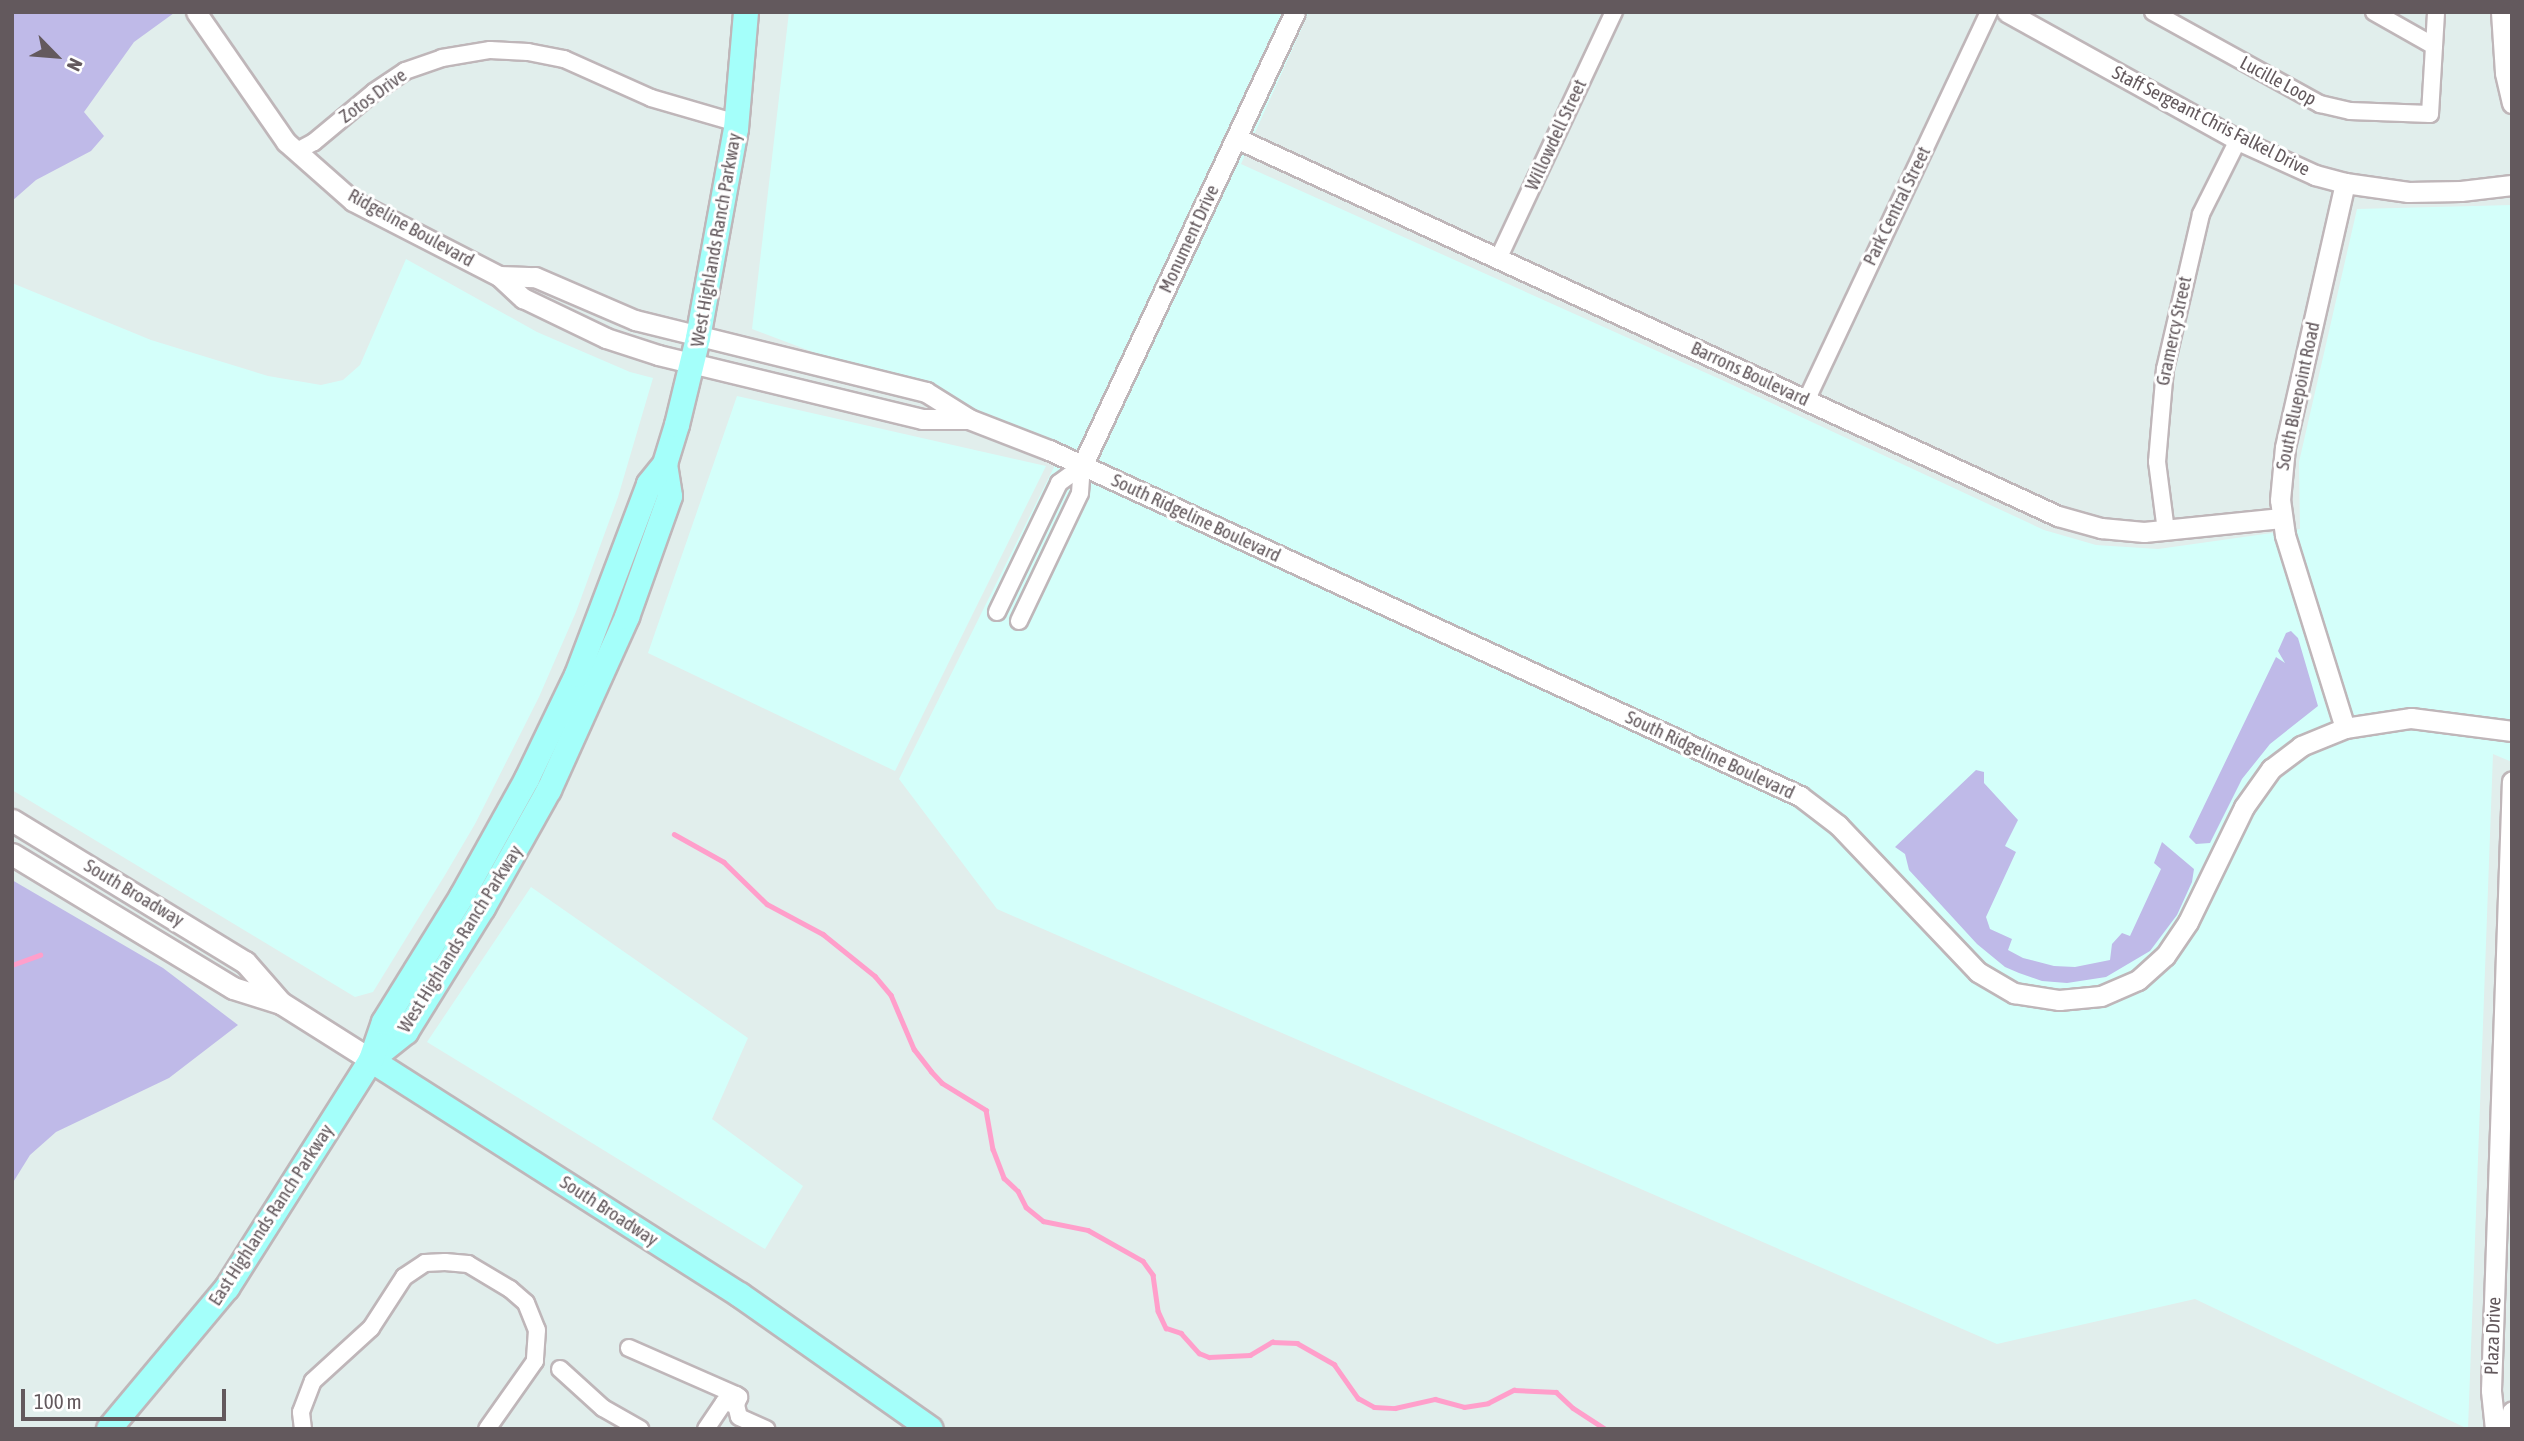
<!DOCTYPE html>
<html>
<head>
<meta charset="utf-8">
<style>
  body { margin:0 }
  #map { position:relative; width:2524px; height:1441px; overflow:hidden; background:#e1eeec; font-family:"Asap Condensed",sans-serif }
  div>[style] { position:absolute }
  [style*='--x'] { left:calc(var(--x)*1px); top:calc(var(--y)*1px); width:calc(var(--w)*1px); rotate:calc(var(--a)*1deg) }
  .commercial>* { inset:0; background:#d4fffa }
  .green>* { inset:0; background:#bfbae8 }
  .stream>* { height:4.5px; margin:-2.25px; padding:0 2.25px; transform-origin:2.25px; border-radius:2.25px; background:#ff9fcb }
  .roads { filter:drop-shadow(2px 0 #bfb6b9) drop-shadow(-2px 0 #bfb6b9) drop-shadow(0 2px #bfb6b9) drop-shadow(0 -2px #bfb6b9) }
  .minor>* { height:16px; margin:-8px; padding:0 8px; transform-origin:8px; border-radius:8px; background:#fff }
  .tertiary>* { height:19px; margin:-9.5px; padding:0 9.5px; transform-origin:9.5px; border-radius:9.5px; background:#fff }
  .secondary>* { height:21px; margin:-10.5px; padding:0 10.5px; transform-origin:10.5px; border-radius:10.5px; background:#fff }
  .primary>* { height:24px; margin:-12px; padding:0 12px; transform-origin:12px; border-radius:12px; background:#a4fffa }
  span { translate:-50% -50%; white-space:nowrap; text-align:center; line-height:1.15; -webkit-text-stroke:6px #fff; paint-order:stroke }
  .street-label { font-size:19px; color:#63595d }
  .frame { position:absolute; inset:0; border:14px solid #63595d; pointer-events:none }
  .north { position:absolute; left:21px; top:21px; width:70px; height:70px; -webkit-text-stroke:5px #fff; paint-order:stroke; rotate:115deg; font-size:19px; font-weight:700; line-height:28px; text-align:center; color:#63595d }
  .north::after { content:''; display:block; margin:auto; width:24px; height:32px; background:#63595d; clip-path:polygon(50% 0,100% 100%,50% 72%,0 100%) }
  .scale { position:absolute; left:21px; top:1389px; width:205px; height:32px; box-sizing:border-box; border:4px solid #63595d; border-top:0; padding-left:9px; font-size:21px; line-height:24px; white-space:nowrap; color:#63595d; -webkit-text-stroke:5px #fff; paint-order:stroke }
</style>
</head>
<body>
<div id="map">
  <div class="commercial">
    <div style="clip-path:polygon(789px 12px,1309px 12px,1241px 164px,1724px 381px,2044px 530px,2096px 545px,2158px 549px,2300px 529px,2299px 462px,2357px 209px,2512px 205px,2512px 762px,2493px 754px,2468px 1429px,2195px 1299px,1997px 1344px,997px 909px,899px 779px,1064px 447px,752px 329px)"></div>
    <div style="clip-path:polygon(406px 259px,537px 332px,630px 372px,653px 378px,618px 497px,576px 612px,539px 697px,475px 824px,445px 875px,373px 992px,355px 997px,12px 790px,12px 283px,151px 340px,268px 376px,321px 385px,343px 380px,360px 365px)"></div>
    <div style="clip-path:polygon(737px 396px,1046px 466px,895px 771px,648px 653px)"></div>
    <div style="clip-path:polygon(531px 887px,748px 1038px,712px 1119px,803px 1186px,765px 1249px,427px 1042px)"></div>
  </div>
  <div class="green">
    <div style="clip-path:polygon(12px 12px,174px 13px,134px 42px,84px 112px,104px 136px,91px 151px,36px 180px,12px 201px)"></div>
    <div style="clip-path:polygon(2291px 631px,2298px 638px,2318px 706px,2270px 744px,2242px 779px,2210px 843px,2196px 844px,2189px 837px,2276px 657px,2285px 663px,2278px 651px,2286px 633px)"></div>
    <div style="clip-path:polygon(1976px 770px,1984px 772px,1984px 783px,2018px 820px,2005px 846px,2016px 852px,1986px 917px,1990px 929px,2012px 939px,2008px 950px,2023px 958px,2054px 966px,2075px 967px,2110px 960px,2112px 944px,2122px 933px,2130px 936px,2161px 869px,2154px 863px,2162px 842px,2194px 869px,2192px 882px,2177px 915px,2150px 951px,2106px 977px,2067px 983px,2042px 981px,2019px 973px,2005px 967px,1977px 944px,1909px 870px,1905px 854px,1895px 847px)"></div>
    <div style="clip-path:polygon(12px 880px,163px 968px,238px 1025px,169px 1078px,56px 1132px,30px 1155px,12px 1184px)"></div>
  </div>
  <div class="stream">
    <div style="--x:674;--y:834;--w:57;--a:29.2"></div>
    <div style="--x:724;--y:862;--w:60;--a:44.3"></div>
    <div style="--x:767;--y:904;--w:64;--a:28.2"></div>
    <div style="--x:823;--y:934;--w:67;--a:38.9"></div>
    <div style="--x:875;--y:976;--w:25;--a:50"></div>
    <div style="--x:891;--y:995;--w:59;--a:66.9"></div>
    <div style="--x:914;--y:1049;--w:28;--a:52"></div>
    <div style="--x:931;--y:1071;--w:16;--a:47"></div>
    <div style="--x:942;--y:1083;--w:52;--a:31.5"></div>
    <div style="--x:986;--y:1110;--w:40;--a:80"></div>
    <div style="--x:993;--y:1149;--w:31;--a:69"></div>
    <div style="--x:1004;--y:1178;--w:19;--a:43"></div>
    <div style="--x:1018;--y:1191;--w:18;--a:63"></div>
    <div style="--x:1026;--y:1207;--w:22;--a:39"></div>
    <div style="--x:1043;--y:1221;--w:46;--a:11.3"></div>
    <div style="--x:1088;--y:1230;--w:63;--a:29.4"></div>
    <div style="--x:1143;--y:1261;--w:17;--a:54"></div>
    <div style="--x:1153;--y:1275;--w:36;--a:82"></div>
    <div style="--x:1158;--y:1311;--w:19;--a:65"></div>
    <div style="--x:1166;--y:1328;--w:16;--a:18"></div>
    <div style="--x:1181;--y:1333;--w:27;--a:48"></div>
    <div style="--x:1199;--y:1353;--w:11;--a:22"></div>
    <div style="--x:1209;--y:1357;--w:41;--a:-2.8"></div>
    <div style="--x:1250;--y:1355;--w:26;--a:-31"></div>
    <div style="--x:1272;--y:1342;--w:25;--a:2"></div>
    <div style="--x:1297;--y:1343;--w:43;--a:29.6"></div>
    <div style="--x:1334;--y:1364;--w:42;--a:54.8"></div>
    <div style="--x:1358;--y:1398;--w:18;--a:29"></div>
    <div style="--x:1374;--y:1407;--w:21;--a:3"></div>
    <div style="--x:1395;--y:1408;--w:41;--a:-12.7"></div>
    <div style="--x:1435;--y:1399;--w:30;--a:15"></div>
    <div style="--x:1464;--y:1407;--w:24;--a:-9"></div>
    <div style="--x:1488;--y:1403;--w:29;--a:-27"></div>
    <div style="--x:1514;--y:1390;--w:42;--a:2.7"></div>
    <div style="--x:1556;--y:1392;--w:23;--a:43"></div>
    <div style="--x:1573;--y:1408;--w:38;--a:33"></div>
    <div style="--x:12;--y:965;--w:30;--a:-20"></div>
  </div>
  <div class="roads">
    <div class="minor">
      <div style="--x:2153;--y:12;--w:191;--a:28.9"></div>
      <div style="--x:2320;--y:104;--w:31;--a:13"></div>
      <div style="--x:2350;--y:111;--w:80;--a:2.1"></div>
      <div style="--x:2430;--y:114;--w:102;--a:-86.6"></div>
      <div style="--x:2374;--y:12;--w:69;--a:29.5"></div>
      <div style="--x:297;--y:151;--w:19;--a:-28"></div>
      <div style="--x:314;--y:142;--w:78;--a:-39.8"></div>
      <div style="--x:374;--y:92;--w:37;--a:-34"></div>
      <div style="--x:405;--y:71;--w:39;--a:-19"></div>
      <div style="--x:442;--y:58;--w:49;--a:-9.5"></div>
      <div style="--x:490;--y:50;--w:38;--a:3"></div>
      <div style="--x:528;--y:52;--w:37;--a:11"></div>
      <div style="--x:564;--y:59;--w:95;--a:24.1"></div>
      <div style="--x:651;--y:98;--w:90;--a:16.2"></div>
      <div style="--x:1499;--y:257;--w:271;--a:-64.9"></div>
      <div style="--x:1806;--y:401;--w:430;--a:-64.8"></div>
      <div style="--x:2166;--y:531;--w:70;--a:-97.4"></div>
      <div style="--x:2157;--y:462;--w:93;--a:-85.1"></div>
      <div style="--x:2165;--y:369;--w:159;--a:-76.9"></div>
      <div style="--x:2201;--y:214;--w:83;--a:-63.4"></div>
      <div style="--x:997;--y:612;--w:143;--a:-64.3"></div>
      <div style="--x:1059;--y:483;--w:29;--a:-36"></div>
      <div style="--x:1019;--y:621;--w:142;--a:-64.5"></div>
      <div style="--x:1080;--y:493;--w:27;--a:-86"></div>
      <div style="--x:629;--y:1348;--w:117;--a:23.7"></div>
      <div style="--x:736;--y:1395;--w:4;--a:34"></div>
      <div style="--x:739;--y:1397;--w:9;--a:111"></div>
      <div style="--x:736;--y:1405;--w:12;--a:76"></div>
      <div style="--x:739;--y:1417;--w:30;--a:24"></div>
      <div style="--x:560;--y:1369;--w:58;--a:42.2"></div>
      <div style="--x:603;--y:1408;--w:43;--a:29.6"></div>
      <div style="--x:303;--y:1429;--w:17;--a:-97"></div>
      <div style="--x:301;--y:1412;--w:33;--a:-69"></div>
      <div style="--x:313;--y:1381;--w:79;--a:-42.4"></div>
      <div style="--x:371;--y:1328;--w:61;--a:-57.1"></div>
      <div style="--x:404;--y:1277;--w:25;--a:-34"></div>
      <div style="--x:425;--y:1263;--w:20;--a:-3"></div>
      <div style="--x:445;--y:1262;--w:23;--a:5"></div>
      <div style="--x:468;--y:1264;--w:49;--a:30.8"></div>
      <div style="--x:510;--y:1289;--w:21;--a:41"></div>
      <div style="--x:526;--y:1303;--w:29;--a:68"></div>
      <div style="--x:537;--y:1330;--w:31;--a:94"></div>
      <div style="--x:535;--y:1361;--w:83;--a:125.2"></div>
      <div style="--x:706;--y:1429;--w:32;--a:-56"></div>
      <div style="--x:724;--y:1402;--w:12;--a:14"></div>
    </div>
    <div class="tertiary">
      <div style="--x:196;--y:12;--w:158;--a:55.3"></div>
      <div style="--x:286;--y:142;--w:89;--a:41.4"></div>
      <div style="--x:353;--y:201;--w:164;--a:27.2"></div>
      <div style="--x:499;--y:276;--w:33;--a:43"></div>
      <div style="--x:523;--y:298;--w:92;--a:25.7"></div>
      <div style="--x:606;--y:338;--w:55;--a:18.1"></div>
      <div style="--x:658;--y:355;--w:272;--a:13.6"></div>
      <div style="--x:922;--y:419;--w:46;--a:0"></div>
      <div style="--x:2007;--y:12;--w:264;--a:29"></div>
      <div style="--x:2238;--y:140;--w:85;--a:24.4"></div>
      <div style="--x:2315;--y:175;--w:31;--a:15"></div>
      <div style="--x:2345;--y:183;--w:64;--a:8.1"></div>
      <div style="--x:2408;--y:192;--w:53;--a:-1.1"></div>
      <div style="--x:2461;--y:191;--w:51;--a:-6.7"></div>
      <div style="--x:2501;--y:12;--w:61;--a:86.2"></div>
      <div style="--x:2505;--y:73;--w:31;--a:77"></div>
      <div style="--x:1236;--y:138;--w:905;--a:24.7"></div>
      <div style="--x:2058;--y:516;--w:45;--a:15.6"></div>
      <div style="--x:2101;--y:528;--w:43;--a:5.3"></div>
      <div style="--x:2144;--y:532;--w:138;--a:-5.8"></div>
      <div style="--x:499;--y:276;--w:36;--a:2"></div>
      <div style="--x:535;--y:277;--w:109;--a:23.3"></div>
      <div style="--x:635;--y:320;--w:300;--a:13.9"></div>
      <div style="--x:926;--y:392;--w:51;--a:32.1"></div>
      <div style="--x:969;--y:419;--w:86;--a:21.2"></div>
      <div style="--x:1049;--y:450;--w:827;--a:24.74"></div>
      <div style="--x:1800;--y:796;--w:48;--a:37.3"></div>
      <div style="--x:1838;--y:825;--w:203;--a:46.4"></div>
      <div style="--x:1978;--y:972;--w:42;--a:30.3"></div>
      <div style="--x:2014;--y:993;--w:46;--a:8.8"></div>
      <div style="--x:2059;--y:1000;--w:42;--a:-5.4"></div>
      <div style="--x:2101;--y:996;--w:40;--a:-23.4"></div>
      <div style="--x:2138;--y:980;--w:36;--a:-42"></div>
      <div style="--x:2165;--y:956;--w:41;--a:-55.9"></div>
      <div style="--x:2188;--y:922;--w:128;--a:-64"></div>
      <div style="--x:2244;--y:807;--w:47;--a:-54.6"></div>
      <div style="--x:2271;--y:769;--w:38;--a:-37"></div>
      <div style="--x:2301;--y:746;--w:48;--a:-22.2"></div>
      <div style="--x:2345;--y:728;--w:67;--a:-8.6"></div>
      <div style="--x:2411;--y:718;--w:102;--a:7.3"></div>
      <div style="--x:1082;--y:466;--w:501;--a:-64.87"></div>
      <div style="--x:2345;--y:728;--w:202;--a:-107.3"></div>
      <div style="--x:2285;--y:535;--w:35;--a:-98"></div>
      <div style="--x:2280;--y:500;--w:53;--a:-84.6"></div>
      <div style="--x:2285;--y:447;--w:271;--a:-77.2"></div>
      <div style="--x:2495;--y:1429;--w:39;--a:-96"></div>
      <div style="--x:2491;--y:1390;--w:609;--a:-88.03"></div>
      <div style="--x:2508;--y:1429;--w:18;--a:-77"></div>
    </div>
    <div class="secondary">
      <div style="--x:12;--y:820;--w:273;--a:31.4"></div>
      <div style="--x:245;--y:962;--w:55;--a:48.7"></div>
      <div style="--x:12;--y:854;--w:258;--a:31.2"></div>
      <div style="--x:233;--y:988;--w:50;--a:17.4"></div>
      <div style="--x:281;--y:1003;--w:107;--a:32.3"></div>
    </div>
    <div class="primary">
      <div style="--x:371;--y:1060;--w:45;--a:-38.7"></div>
      <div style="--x:406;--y:1032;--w:146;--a:-58.2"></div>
      <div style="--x:483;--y:908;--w:135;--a:-60.8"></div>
      <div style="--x:549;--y:790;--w:190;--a:-65.7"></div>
      <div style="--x:627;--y:617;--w:128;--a:-70.4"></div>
      <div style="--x:670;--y:496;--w:32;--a:-99"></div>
      <div style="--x:371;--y:1060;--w:437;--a:32.5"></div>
      <div style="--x:740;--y:1295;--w:233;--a:35.1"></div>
      <div style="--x:109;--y:1429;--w:184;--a:-50.1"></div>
      <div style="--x:227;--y:1288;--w:270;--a:-57.7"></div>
      <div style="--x:371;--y:1060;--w:40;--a:-71.1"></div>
      <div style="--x:384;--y:1022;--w:148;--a:-58.2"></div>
      <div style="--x:462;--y:896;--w:134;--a:-60.9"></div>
      <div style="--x:527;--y:779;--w:115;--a:-64.3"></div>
      <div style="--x:577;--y:675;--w:204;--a:-69.3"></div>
      <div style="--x:649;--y:484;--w:26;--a:-51"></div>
      <div style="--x:665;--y:464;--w:41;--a:-72.9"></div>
      <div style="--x:677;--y:425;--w:89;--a:-76.4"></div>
      <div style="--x:698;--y:338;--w:212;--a:-79.7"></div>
      <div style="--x:736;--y:129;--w:117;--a:-85.1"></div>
    </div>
  </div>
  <div class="street-label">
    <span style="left:2278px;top:81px;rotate:28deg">Lucille Loop</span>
    <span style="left:373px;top:96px;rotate:-36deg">Zotos Drive</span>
    <span style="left:2211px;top:121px;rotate:27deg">Staff Sergeant Chris Falkel Drive</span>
    <span style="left:1556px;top:135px;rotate:-65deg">Willowdell Street</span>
    <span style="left:1897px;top:206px;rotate:-64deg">Park Central Street</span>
    <span style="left:411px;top:228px;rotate:29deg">Ridgeline Boulevard</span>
    <span style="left:1189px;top:239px;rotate:-65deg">Monument Drive</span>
    <span style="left:716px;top:240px;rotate:-80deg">West Highlands Ranch Parkway</span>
    <span style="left:2174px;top:331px;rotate:-78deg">Gramercy Street</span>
    <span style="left:1750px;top:374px;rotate:25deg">Barrons Boulevard</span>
    <span style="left:2298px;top:396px;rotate:-78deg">South Bluepoint Road</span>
    <span style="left:1196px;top:518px;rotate:25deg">South Ridgeline Boulevard</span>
    <span style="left:1710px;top:755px;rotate:25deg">South Ridgeline Boulevard</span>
    <span style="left:134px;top:893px;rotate:31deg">South Broadway</span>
    <span style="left:460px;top:939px;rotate:-58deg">West Highlands Ranch Parkway</span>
    <span style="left:609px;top:1211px;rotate:33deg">South Broadway</span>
    <span style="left:271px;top:1215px;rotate:-57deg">East Highlands Ranch Parkway</span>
    <span style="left:2493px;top:1336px;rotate:-88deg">Plaza Drive</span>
  </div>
  <div class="frame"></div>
  <div class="north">N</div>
  <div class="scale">100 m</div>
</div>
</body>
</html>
